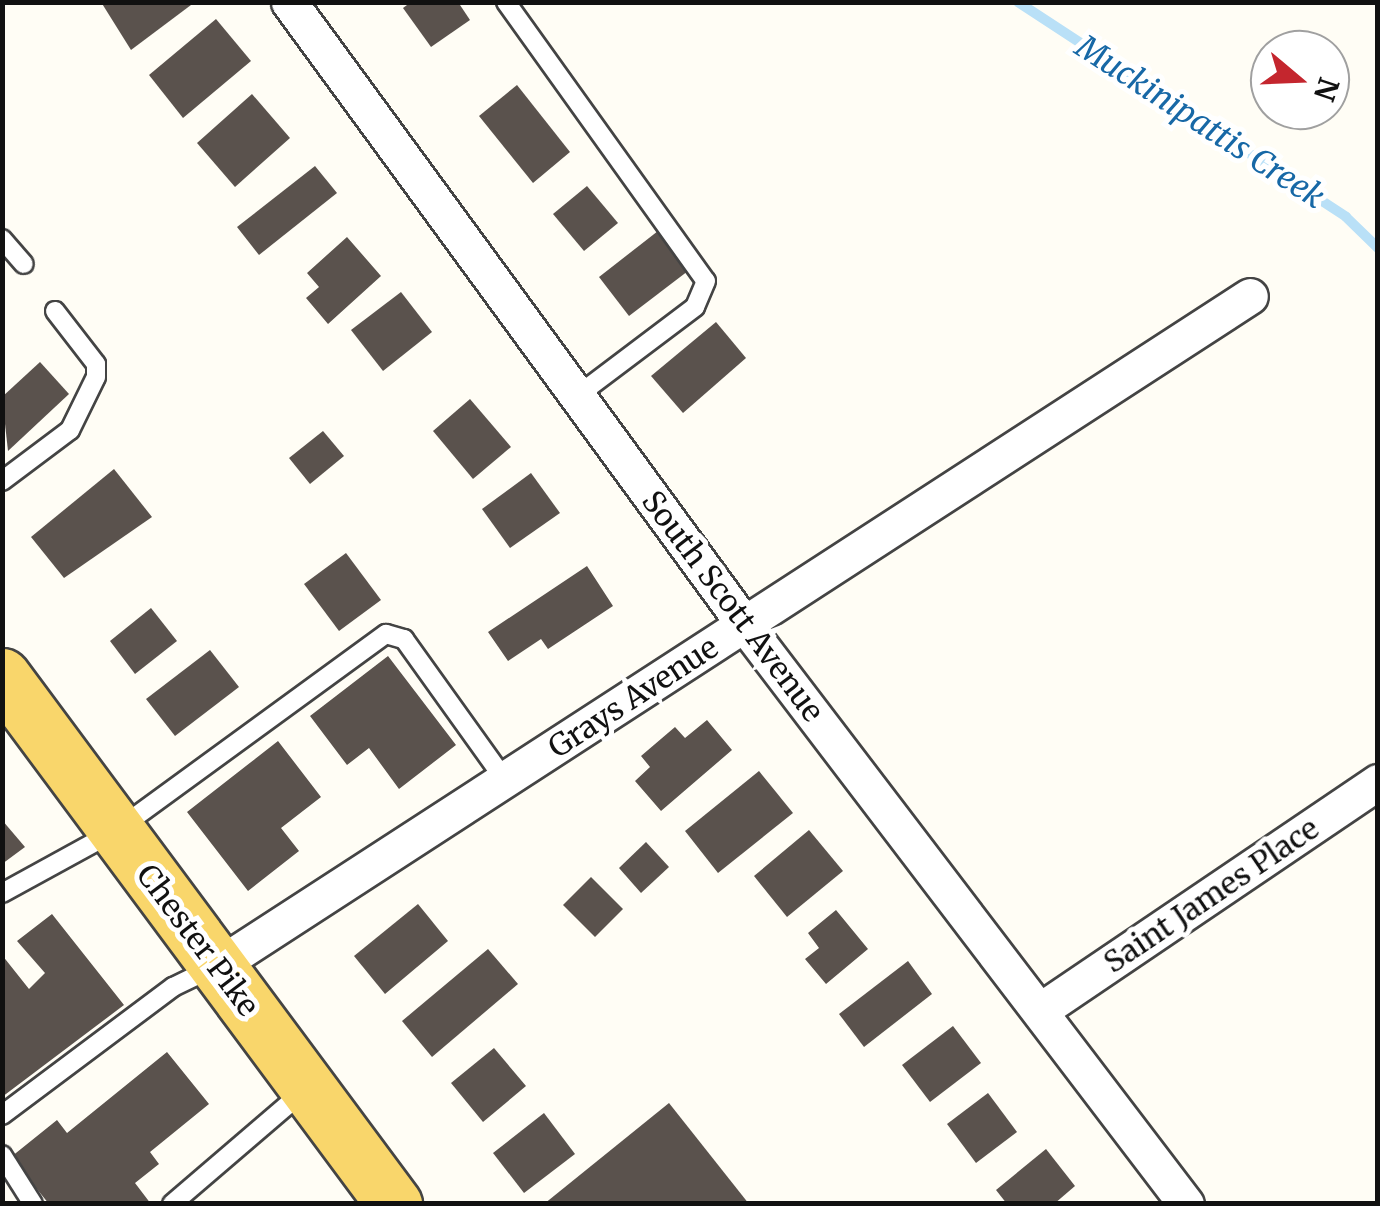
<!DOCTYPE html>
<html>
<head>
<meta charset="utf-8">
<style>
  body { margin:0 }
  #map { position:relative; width:1380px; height:1206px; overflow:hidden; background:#fffdf5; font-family:Merriweather,serif }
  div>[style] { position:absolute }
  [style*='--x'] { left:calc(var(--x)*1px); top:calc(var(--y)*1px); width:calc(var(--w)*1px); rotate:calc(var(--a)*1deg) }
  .stream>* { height:10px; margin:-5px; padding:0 5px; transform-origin:5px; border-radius:5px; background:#b9e0f7 }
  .building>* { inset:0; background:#5a524d }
  .roads { filter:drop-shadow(2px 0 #444) drop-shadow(-2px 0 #444) drop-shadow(0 2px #444) drop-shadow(0 -2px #444) }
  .lane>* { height:18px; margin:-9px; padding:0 9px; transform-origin:9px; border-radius:9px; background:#fff }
  .street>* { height:35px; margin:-17.5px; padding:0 17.5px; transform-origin:17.5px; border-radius:17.5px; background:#fff }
  .primary>* { height:55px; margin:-27.5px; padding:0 27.5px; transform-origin:27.5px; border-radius:27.5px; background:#f9d66b }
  span { translate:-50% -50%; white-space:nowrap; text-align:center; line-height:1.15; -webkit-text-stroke:10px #fff; paint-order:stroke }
  .street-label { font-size:30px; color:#111 }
  .water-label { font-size:32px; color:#1768a6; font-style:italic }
  .frame { position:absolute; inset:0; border:5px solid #111; pointer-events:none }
  .north { position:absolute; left:1250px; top:30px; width:100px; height:100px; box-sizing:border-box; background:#fff; border:2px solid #a0a0a0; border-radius:50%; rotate:109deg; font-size:28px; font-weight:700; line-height:40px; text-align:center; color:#111 }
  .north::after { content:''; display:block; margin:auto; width:35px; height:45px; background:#c4262e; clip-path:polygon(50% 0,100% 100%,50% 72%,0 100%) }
</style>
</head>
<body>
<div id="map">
  <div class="stream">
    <div style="--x:1018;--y:2;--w:392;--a:33.2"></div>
    <div style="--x:1346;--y:217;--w:45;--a:44.1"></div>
  </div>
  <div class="building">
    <div style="clip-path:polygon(101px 2px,195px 2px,131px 50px)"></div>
    <div style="clip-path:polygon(411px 2px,458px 2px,470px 20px,431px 47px,403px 8px)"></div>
    <div style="clip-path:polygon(216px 19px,251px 61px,183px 118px,149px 75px)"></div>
    <div style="clip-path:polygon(517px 85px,570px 152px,533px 183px,479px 116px)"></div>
    <div style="clip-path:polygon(252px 94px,290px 138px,235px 187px,197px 143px)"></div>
    <div style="clip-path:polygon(315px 166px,337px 193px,259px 255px,237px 227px)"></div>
    <div style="clip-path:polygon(587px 186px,618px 223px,584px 251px,553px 214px)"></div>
    <div style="clip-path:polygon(658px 231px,688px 271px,629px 316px,599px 277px)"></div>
    <div style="clip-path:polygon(347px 237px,381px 276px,328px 324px,306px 298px,319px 287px,307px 273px)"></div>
    <div style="clip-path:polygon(401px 292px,432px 332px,383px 371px,351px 330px)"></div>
    <div style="clip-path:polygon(716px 322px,746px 358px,683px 413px,651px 376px)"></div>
    <div style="clip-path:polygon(40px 362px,69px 394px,8px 451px,2px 397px)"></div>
    <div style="clip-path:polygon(470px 399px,511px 447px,473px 479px,433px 431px)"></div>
    <div style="clip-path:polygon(323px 431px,344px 456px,310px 484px,289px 458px)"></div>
    <div style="clip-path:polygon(114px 469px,152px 517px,64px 578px,31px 537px)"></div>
    <div style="clip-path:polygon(531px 473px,560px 513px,510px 548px,482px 509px)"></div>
    <div style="clip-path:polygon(346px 553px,381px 600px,339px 631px,304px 584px)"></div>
    <div style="clip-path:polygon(587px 566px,613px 606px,548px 649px,541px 639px,508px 661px,488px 632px)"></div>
    <div style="clip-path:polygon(151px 608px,177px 641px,135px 674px,110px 641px)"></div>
    <div style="clip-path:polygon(210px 650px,239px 687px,175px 736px,146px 699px)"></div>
    <div style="clip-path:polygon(388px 656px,456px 745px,399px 789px,369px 748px,347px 765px,310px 716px)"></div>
    <div style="clip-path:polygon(707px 720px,732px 750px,661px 811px,635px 781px,650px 767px,641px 756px,675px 727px,685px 738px)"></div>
    <div style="clip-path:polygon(278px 741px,321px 797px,281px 828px,299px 851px,248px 891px,187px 812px)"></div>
    <div style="clip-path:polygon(759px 771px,793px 813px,718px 873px,685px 831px)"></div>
    <div style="clip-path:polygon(2px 820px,25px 847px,2px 864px)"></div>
    <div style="clip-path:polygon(809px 830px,843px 871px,787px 917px,754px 876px)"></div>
    <div style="clip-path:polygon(646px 842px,669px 867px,641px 893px,619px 868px)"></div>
    <div style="clip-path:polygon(591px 877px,623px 909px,595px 937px,563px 905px)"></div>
    <div style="clip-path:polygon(418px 904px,448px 941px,385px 994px,354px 956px)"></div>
    <div style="clip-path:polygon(836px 910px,868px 949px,826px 984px,805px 959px,819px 948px,808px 933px)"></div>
    <div style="clip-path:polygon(52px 914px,124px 1005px,2px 1097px,2px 955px,29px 989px,45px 973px,17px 941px)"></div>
    <div style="clip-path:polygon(488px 949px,518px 984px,432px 1057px,402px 1021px)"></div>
    <div style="clip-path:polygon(908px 961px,932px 994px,864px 1047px,839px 1014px)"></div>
    <div style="clip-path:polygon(953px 1026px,981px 1063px,930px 1102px,902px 1065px)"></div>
    <div style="clip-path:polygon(494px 1048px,526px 1086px,483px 1122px,451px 1083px)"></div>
    <div style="clip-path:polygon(167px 1052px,209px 1104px,150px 1152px,159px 1164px,135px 1183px,151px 1204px,49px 1204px,11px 1157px,57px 1120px,67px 1133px)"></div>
    <div style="clip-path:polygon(988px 1093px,1017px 1132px,976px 1163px,947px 1124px)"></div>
    <div style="clip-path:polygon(669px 1103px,749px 1204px,544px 1204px)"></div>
    <div style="clip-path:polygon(544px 1113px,575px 1154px,524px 1193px,493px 1153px)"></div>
    <div style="clip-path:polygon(1046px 1149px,1075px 1186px,1054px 1204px,1007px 1204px,996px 1190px)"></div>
  </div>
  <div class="roads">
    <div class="lane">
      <div style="--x:506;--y:2;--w:343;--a:54.4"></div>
      <div style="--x:706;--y:281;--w:28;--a:113"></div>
      <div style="--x:695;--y:307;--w:148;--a:143"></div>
      <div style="--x:2;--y:239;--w:33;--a:49"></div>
      <div style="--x:2;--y:481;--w:85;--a:-36.9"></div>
      <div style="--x:70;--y:430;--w:59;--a:-63.9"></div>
      <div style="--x:96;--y:377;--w:13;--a:-90"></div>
      <div style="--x:96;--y:364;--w:67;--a:-127.7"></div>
      <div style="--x:2;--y:893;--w:131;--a:-28.7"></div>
      <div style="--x:117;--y:830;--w:333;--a:-36.1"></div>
      <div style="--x:386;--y:634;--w:19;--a:16"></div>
      <div style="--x:404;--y:639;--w:173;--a:54.4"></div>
      <div style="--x:2;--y:1115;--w:214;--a:-36.8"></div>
      <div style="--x:173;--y:987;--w:41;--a:-25.9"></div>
      <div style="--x:2;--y:1155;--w:58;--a:57.7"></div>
      <div style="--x:172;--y:1204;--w:174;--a:-40.6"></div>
    </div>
    <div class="street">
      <div style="--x:289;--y:2;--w:771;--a:53.81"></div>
      <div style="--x:744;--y:624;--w:729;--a:52.69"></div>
      <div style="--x:217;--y:966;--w:1231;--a:-32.97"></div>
      <div style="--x:1044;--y:1008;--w:403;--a:-34.1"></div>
    </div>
    <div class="primary">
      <div style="--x:2;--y:676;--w:658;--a:53.41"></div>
    </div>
  </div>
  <div class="street-label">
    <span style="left:733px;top:606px;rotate:53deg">South Scott Avenue</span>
    <span style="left:633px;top:697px;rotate:-33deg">Grays Avenue</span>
    <span style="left:1211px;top:895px;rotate:-34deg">Saint James Place</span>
    <span style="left:198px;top:940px;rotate:53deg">Chester Pike</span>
  </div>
  <div class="water-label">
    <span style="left:1200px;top:122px;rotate:33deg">Muckinipattis Creek</span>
  </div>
  <div class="frame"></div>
  <div class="north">N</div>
</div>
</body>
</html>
